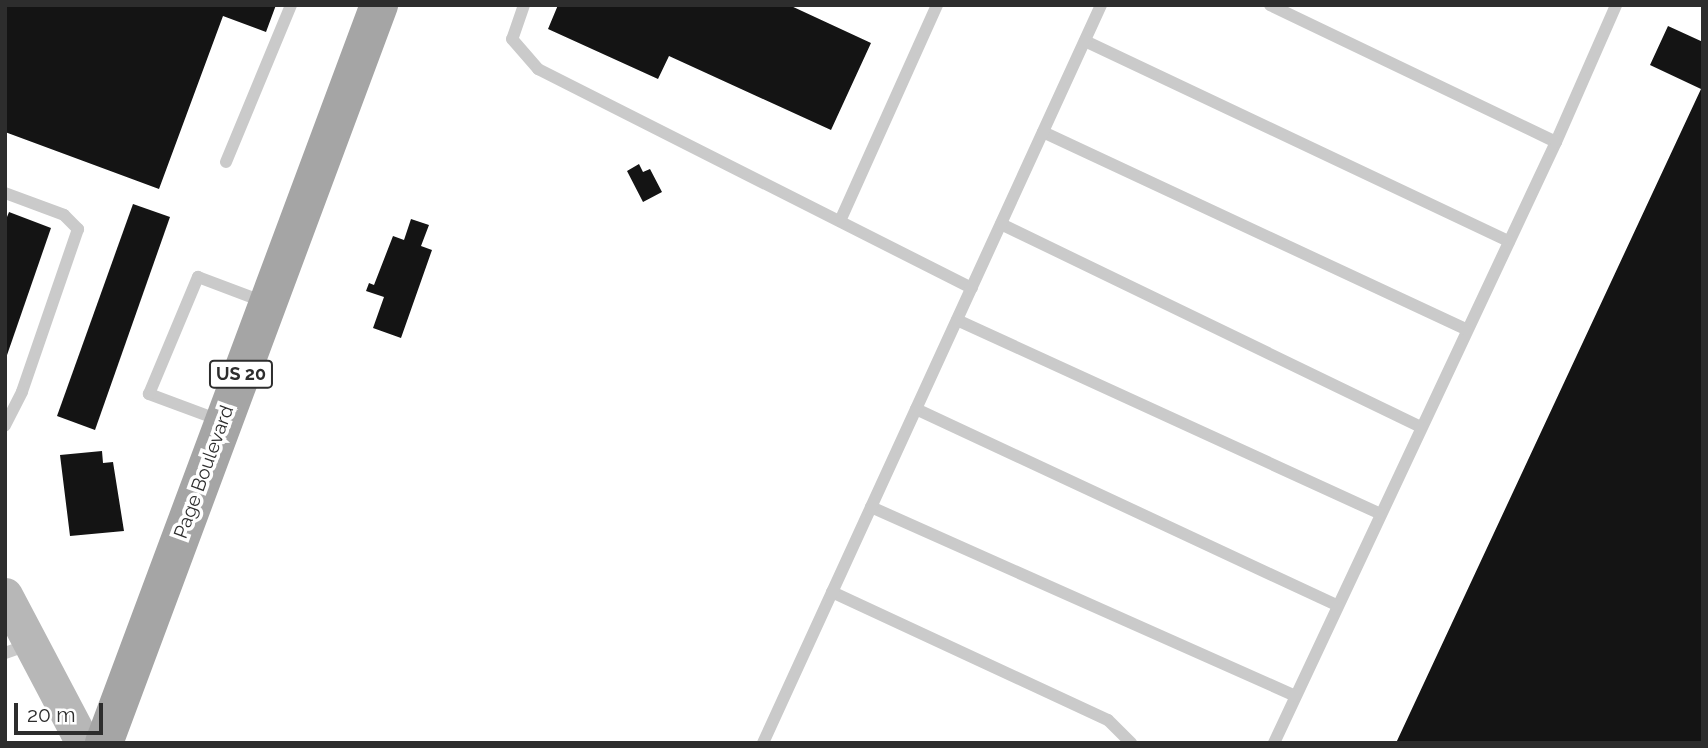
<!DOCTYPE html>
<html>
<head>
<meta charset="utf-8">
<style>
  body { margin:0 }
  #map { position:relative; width:1708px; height:748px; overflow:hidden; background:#fff; font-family:Raleway,sans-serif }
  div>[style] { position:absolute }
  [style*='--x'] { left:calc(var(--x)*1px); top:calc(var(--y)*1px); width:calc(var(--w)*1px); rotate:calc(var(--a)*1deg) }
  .building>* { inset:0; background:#141414 }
  .lane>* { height:12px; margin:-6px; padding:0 6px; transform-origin:6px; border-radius:6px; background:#cacaca }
  .secondary>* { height:35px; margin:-17.5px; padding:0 17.5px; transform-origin:17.5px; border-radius:17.5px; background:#b7b7b7 }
  .primary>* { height:38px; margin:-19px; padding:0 19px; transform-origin:19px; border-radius:19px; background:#a5a5a5 }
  span { translate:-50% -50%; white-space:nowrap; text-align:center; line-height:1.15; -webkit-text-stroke:7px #fff; paint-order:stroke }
  .shield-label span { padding:2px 5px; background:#fff; border:2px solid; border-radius:5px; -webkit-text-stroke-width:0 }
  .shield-label { font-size:18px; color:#2d2d2d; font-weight:700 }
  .street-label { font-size:19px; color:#2d2d2d }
  .frame { position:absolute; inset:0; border:7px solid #2d2d2d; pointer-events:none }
  .scale { position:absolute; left:14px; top:703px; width:89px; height:32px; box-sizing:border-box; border:4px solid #2d2d2d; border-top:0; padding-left:9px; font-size:21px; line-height:24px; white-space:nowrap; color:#2d2d2d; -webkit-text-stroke:5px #fff; paint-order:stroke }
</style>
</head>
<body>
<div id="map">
  <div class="building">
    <div style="clip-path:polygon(5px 5px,276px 5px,266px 32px,223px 16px,159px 189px,5px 132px)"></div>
    <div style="clip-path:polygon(558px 5px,789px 5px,871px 43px,831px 130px,669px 56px,658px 79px,548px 29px)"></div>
    <div style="clip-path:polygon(1668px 26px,1703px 42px,1703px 743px,1396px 743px,1701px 89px,1650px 65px)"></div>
    <div style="clip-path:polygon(639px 164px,643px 172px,650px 169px,662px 192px,643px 202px,627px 171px)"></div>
    <div style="clip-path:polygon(133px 204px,170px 217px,95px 430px,57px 416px)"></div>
    <div style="clip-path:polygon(9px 212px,51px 228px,6px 358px,5px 222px)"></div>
    <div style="clip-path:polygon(411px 219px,429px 225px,421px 246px,432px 250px,401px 338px,373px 328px,384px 297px,366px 291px,369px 283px,374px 285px,393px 236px,404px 240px)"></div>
    <div style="clip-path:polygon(102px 451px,103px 463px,113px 462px,124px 531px,70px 536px,60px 455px)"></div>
  </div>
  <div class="lane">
    <div style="--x:524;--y:5;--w:36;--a:109"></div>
    <div style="--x:512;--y:39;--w:40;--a:49"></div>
    <div style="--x:538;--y:69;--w:486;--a:26.8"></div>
    <div style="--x:1270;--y:5;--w:317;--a:25.6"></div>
    <div style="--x:1556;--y:142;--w:664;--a:115.14"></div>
    <div style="--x:1085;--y:41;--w:469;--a:25.3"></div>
    <div style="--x:1043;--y:132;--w:468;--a:25"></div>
    <div style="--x:1556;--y:142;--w:150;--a:-66.3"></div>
    <div style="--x:226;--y:162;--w:170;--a:-67.5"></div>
    <div style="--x:5;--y:193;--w:63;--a:20.4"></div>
    <div style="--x:64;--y:215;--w:20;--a:45"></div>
    <div style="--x:78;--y:229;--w:172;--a:109"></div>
    <div style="--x:22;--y:392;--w:38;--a:117"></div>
    <div style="--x:840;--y:221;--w:237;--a:-65.8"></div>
    <div style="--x:1001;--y:224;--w:466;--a:25.8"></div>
    <div style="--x:957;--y:320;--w:464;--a:24.6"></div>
    <div style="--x:916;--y:409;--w:463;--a:25"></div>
    <div style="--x:219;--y:420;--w:75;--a:-159.6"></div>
    <div style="--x:149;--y:394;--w:127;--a:-67.3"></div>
    <div style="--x:198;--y:277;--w:71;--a:20.7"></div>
    <div style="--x:871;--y:507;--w:464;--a:24"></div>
    <div style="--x:832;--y:592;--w:304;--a:24.9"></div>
    <div style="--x:1108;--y:720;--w:33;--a:45"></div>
    <div style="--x:5;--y:653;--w:24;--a:-19"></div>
    <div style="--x:763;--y:743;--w:812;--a:-65.39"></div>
  </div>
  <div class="secondary">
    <div style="--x:5;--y:595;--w:167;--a:62.2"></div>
  </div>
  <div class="primary">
    <div style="--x:104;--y:743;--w:788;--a:-69.56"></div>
  </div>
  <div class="shield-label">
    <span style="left:241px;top:374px">US 20</span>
  </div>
  <div class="street-label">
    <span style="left:204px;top:472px;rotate:-70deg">Page Boulevard</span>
  </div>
  <div class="frame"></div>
  <div class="scale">20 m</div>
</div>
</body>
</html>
